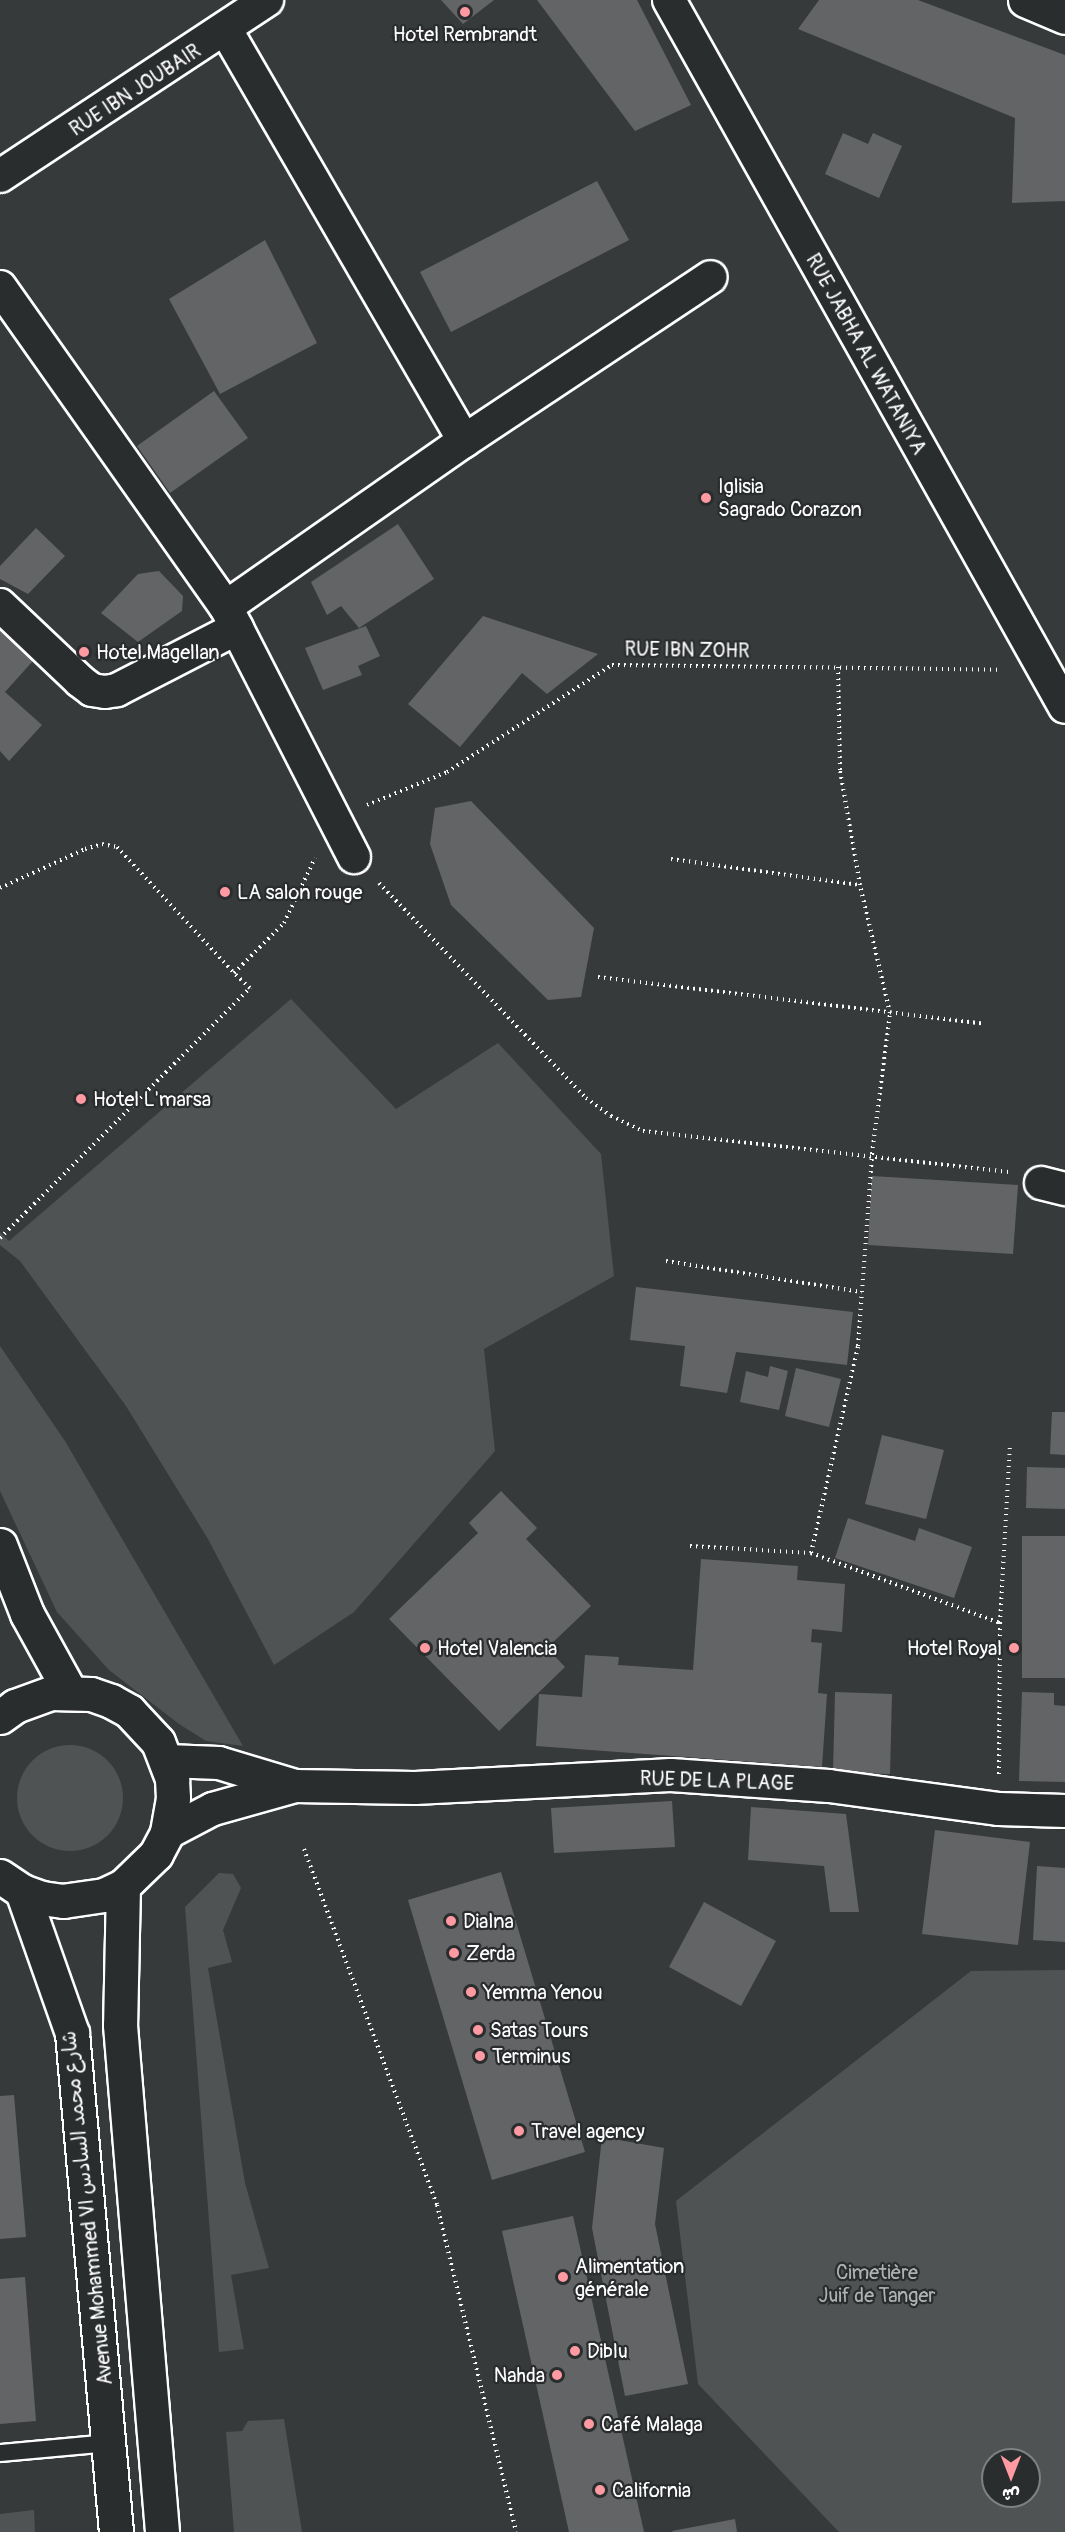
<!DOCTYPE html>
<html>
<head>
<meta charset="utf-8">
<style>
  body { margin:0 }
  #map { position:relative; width:1065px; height:2532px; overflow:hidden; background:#373a3b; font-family:Pangolin,"Playpen Sans Arabic",sans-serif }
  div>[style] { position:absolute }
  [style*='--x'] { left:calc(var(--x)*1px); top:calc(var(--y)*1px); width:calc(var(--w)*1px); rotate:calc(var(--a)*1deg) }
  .green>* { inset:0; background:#505354 }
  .round { border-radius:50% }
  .building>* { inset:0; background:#636465 }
  .path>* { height:4px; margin-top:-2px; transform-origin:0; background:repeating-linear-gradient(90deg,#fff 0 1.5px,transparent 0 6px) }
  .roads { filter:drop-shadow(2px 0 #fff) drop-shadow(-2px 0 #fff) drop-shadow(0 2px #fff) drop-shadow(0 -2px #fff) }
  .service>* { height:16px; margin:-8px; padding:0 8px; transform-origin:8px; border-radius:8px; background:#2a2d2e }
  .minor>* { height:32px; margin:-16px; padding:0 16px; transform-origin:16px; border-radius:16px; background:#2a2d2e }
  .secondary>* { height:33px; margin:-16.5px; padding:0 16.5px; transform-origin:16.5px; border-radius:16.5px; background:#2a2d2e }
  .dots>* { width:16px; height:16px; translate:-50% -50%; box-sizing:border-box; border:3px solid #2a2d2e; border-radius:50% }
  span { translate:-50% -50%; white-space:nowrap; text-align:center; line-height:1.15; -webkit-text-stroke:4.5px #2a2d2e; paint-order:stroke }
  .poi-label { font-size:20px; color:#fff }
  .left { translate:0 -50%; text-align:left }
  .right { translate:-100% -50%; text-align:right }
  .street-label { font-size:20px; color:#fff }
  .park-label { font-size:20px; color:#b0b2b2 }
  .north { position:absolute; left:981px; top:2448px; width:60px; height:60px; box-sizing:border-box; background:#2a2d2e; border:2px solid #7f8182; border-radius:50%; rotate:180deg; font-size:16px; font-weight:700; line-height:24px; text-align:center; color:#fff }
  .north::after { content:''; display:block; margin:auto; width:21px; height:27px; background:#ff9aa2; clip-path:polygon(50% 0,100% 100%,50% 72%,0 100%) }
</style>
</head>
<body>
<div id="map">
  <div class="green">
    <div style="clip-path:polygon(291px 999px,396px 1109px,498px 1043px,601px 1154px,614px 1276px,484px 1349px,495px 1451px,354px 1612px,274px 1665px,208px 1539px,126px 1406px,20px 1261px,0 1245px,0 1232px,9px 1241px)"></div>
    <div style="clip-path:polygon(0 1346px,65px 1441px,243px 1746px,206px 1741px,179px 1724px,109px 1670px,57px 1612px,0 1491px)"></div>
    <div class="round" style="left:17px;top:1745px;width:106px;height:106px"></div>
    <div style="clip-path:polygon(219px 1873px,233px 1874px,241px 1888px,223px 1930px,232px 1962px,208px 1968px,245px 2183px,269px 2268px,231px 2275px,244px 2349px,219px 2352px,185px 1907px)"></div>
    <div style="clip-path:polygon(evenodd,1065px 1970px,1065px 2532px,839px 2532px,698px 2384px,676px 2201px,971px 1971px,1065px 1970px,993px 2460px,1029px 2460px,1029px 2496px,993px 2496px,993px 2460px)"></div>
    <div style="clip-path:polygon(284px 2419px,302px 2532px,234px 2532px,226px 2432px,242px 2431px,248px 2421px)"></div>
    <div style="clip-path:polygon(34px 2510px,35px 2532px,0 2532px,0 2514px)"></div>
  </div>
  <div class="building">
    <div style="clip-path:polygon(441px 0,494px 0,463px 24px)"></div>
    <div style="clip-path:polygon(537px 0,637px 0,691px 105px,635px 131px)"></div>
    <div style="clip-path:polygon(819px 0,918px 0,1065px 55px,1065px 201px,1012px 203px,1015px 118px,798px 29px)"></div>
    <div style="clip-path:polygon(843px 133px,868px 144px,873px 133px,902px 146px,879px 198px,825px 174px)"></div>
    <div style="clip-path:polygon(597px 181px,629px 240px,451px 332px,420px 272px)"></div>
    <div style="clip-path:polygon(265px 240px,317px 343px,220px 394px,169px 299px)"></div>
    <div style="clip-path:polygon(214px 391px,248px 438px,170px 493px,137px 446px)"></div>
    <div style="clip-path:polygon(398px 524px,434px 579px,359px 628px,341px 606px,327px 615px,311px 582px)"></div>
    <div style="clip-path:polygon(36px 528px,65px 556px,28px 594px,0 579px,0 566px)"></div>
    <div style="clip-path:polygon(159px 571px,183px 596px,182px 611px,138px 642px,101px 613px,138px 574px)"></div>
    <div style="clip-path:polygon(0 615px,41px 652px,5px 692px,42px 725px,9px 761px,0 751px)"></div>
    <div style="clip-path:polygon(483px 616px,598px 654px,547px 694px,522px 673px,460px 747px,408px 704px)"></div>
    <div style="clip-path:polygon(366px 626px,380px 656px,358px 666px,362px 675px,323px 690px,305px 648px)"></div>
    <div style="clip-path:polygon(471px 801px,594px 928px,581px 997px,548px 1000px,451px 905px,430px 844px,435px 808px)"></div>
    <div style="clip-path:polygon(872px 1176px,1018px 1185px,1013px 1254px,868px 1245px)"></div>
    <div style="clip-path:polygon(636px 1287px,853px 1312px,847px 1365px,736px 1352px,727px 1393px,680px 1386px,685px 1346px,630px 1340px)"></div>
    <div style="clip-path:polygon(770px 1366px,788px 1371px,779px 1410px,740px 1402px,746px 1371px,768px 1377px)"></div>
    <div style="clip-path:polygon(796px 1368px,841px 1379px,829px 1427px,785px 1416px)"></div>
    <div style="clip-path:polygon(1052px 1412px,1065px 1412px,1065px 1455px,1050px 1454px)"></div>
    <div style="clip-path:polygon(882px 1435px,944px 1450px,926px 1519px,865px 1504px)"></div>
    <div style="clip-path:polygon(1027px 1467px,1065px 1468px,1065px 1509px,1026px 1508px)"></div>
    <div style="clip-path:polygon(501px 1491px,537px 1528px,526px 1539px,591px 1606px,547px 1648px,565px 1667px,499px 1731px,389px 1619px,478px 1533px,469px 1523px)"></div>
    <div style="clip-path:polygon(848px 1518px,915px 1541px,919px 1528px,972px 1547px,954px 1598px,835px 1558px)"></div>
    <div style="clip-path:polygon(1022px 1536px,1065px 1536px,1065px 1678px,1022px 1678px)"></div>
    <div style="clip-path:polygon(701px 1559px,798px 1566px,797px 1580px,845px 1584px,842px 1632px,812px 1629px,811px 1642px,822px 1643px,818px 1693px,827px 1694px,822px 1767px,536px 1746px,539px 1694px,582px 1697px,585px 1655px,619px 1657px,618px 1665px,693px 1670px)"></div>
    <div style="clip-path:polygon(835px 1692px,892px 1694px,890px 1774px,833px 1772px)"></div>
    <div style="clip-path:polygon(1022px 1692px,1054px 1693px,1054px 1705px,1065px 1706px,1065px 1782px,1019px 1781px)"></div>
    <div style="clip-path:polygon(672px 1801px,675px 1847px,554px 1853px,551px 1808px)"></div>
    <div style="clip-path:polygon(751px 1807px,846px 1814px,859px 1912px,830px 1912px,824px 1866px,748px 1860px)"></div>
    <div style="clip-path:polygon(935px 1830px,1030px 1842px,1018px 1945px,922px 1934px)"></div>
    <div style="clip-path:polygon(1037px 1866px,1065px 1868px,1065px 1942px,1033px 1940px)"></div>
    <div style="clip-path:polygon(501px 1872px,585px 2152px,492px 2180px,408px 1900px)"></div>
    <div style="clip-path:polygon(704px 1902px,776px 1941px,741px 2006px,669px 1967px)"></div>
    <div style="clip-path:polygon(14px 2095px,26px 2237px,0 2239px,0 2096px)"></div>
    <div style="clip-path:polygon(602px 2137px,664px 2148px,655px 2224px,688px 2384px,625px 2396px,592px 2228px)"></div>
    <div style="clip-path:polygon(573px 2216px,644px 2532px,569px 2532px,502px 2231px)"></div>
    <div style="clip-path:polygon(25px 2277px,36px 2421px,0 2424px,0 2279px)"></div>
    <div style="clip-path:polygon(735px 2519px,737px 2532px,673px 2532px,672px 2531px)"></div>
  </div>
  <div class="path">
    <div style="--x:367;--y:805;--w:87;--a:-22.4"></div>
    <div style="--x:447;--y:772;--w:197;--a:-33"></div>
    <div style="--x:612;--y:665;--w:390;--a:0.7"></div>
    <div style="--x:671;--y:859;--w:191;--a:7.8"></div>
    <div style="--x:379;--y:883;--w:298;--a:46.1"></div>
    <div style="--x:586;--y:1098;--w:31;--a:36"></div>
    <div style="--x:611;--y:1116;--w:35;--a:25"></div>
    <div style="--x:643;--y:1131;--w:368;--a:6.4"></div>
    <div style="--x:0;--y:888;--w:94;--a:-24.6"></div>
    <div style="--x:85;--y:849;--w:18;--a:-16"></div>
    <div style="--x:102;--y:844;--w:15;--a:11"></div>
    <div style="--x:117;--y:847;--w:172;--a:47.1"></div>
    <div style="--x:598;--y:977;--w:389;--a:6.9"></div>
    <div style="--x:0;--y:1238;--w:354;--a:-45"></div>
    <div style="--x:250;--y:988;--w:22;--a:-137"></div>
    <div style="--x:234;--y:973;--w:71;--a:-45"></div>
    <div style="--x:284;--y:923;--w:72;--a:-64.5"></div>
    <div style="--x:666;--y:1261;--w:198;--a:9"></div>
    <div style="--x:690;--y:1546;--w:121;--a:3.3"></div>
    <div style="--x:811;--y:1553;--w:202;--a:20.3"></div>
    <div style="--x:811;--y:1553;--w:212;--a:-77.2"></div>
    <div style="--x:858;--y:1346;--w:193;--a:-85.8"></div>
    <div style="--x:872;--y:1154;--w:142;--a:-82.7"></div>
    <div style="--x:890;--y:1013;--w:131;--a:-103.2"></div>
    <div style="--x:860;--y:885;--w:117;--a:-99.9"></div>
    <div style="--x:840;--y:770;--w:103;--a:-91.1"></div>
    <div style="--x:999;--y:1774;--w:151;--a:-89.6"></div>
    <div style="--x:1000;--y:1623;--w:178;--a:-86.8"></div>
    <div style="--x:304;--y:1849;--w:380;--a:69.5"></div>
    <div style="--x:437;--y:2205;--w:336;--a:76.4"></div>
  </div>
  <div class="roads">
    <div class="service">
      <div style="--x:0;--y:2453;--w:110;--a:-5.2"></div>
    </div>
    <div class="minor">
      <div style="--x:669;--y:0;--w:810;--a:60.75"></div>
      <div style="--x:226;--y:30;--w:475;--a:59.9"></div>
      <div style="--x:0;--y:176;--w:320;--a:-33.4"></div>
      <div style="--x:0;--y:287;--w:392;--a:54.8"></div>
      <div style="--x:226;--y:607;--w:281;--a:62.9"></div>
      <div style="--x:0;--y:605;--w:110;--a:43.5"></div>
      <div style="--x:80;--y:681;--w:15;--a:37"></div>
      <div style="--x:92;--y:690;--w:13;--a:9"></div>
      <div style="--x:105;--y:692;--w:12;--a:-9"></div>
      <div style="--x:117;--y:690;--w:135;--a:-27.3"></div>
      <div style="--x:226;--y:607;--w:290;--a:-34.9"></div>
      <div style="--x:464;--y:441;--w:296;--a:-33.6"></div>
      <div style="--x:1041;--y:1183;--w:25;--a:14"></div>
      <div style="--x:167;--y:1761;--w:52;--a:2.2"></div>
      <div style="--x:219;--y:1763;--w:79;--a:16.8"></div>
      <div style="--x:295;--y:1786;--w:120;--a:1"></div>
      <div style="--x:415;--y:1788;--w:256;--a:-2.9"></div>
      <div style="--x:671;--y:1775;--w:158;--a:4"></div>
      <div style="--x:829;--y:1786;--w:172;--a:7.7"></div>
      <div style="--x:999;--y:1809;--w:66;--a:1.7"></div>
      <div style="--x:167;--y:1833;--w:52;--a:-27.6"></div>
      <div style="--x:213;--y:1809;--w:85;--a:-15.7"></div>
    </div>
    <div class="secondary">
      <div style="--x:1025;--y:0;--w:43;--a:23"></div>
      <div style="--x:0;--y:1545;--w:74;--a:68.6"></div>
      <div style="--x:27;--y:1614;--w:89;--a:61.1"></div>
      <div style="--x:0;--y:1717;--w:19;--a:-36"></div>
      <div style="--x:15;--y:1706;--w:38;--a:-20"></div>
      <div style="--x:51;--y:1693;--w:40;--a:1.4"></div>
      <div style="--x:91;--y:1694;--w:21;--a:19"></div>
      <div style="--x:111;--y:1701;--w:21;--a:29"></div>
      <div style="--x:129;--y:1711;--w:42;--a:46.9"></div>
      <div style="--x:158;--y:1742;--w:40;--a:69"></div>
      <div style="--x:172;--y:1779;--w:19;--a:87"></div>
      <div style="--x:173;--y:1798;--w:36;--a:100"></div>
      <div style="--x:167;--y:1833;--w:24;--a:118"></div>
      <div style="--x:156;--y:1854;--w:46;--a:135.9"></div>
      <div style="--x:123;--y:1886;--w:21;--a:155"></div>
      <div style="--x:104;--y:1895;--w:41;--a:171.7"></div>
      <div style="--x:63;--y:1901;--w:21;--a:-172"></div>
      <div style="--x:42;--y:1898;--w:21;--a:-161"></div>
      <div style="--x:22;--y:1891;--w:27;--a:-146"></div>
      <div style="--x:123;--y:1886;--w:139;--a:91.2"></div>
      <div style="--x:120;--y:2025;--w:509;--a:85.26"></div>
      <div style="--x:22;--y:1891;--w:151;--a:70.6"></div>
      <div style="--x:72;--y:2033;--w:501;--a:84.96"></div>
    </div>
  </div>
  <div class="dots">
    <div style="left:465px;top:12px;background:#ff9aa2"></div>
    <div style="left:706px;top:498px;background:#ff9aa2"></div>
    <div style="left:84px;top:652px;background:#ff9aa2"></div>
    <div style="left:225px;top:892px;background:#ff9aa2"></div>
    <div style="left:81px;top:1099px;background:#ff9aa2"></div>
    <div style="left:425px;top:1648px;background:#ff9aa2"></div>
    <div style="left:1014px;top:1648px;background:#ff9aa2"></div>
    <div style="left:451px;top:1921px;background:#ff9aa2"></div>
    <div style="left:454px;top:1953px;background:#ff9aa2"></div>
    <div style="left:471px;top:1992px;background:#ff9aa2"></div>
    <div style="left:478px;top:2030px;background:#ff9aa2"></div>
    <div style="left:480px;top:2056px;background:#ff9aa2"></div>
    <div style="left:519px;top:2131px;background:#ff9aa2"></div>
    <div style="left:563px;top:2277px;background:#ff9aa2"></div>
    <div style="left:575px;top:2351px;background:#ff9aa2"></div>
    <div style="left:557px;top:2375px;background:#ff9aa2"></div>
    <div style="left:589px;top:2424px;background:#ff9aa2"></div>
    <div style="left:600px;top:2490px;background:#ff9aa2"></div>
  </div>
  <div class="poi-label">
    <span style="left:465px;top:34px">Hotel Rembrandt</span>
    <span class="left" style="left:718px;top:498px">Iglisia<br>Sagrado Corazon</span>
    <span class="left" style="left:96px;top:652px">Hotel Magellan</span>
    <span class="left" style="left:237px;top:892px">LA salon rouge</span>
    <span class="left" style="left:93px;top:1099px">Hotel L'marsa</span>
    <span class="left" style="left:437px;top:1648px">Hotel Valencia</span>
    <span class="right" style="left:1002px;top:1648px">Hotel Royal</span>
    <span class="left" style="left:463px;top:1921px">Dialna</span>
    <span class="left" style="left:466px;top:1953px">Zerda</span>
    <span class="left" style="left:483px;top:1992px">Yemma Yenou</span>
    <span class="left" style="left:490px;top:2030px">Satas Tours</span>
    <span class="left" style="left:492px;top:2056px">Terminus</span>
    <span class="left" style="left:531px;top:2131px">Travel agency</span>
    <span class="left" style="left:575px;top:2278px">Alimentation<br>générale</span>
    <span class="left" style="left:587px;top:2351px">Diblu</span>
    <span class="right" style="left:545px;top:2375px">Nahda</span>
    <span class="left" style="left:601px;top:2424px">Café Malaga</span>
    <span class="left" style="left:612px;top:2490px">California</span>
  </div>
  <div class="street-label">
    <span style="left:135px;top:90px;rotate:-33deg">RUE IBN JOUBAIR</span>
    <span style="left:866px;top:354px;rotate:61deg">RUE JABHA AL WATANIYA</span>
    <span style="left:687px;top:650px;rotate:1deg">RUE IBN ZOHR</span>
    <span style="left:717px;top:1781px;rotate:2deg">RUE DE LA PLAGE</span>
    <span style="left:87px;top:2208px;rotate:-96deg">Avenue Mohammed VI شارع محمد السادس</span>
  </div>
  <div class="park-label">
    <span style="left:877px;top:2284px">Cimetière<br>Juif de Tanger</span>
  </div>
  <div class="north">ش</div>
</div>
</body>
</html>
